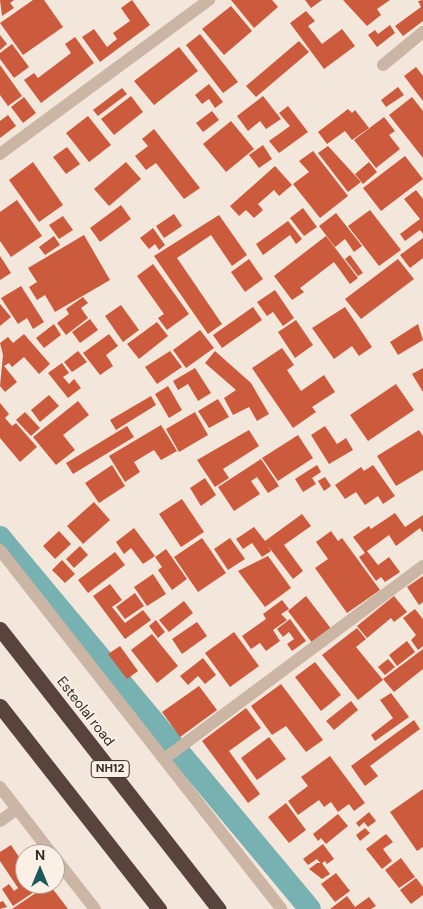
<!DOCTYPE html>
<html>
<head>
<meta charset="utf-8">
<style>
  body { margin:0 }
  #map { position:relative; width:423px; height:909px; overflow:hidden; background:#f3e6da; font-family:"DM Sans",sans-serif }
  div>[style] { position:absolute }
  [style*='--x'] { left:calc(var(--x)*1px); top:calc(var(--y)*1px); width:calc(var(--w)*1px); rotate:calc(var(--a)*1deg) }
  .canal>* { height:22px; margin:-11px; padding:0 11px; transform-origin:11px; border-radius:11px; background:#77b1b1 }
  .building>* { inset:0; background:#cc5b3e }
  .minor>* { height:12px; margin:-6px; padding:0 6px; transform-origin:6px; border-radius:6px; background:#cbb5a5 }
  .highway>* { height:15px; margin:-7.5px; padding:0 7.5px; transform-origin:7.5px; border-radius:7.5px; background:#58443d }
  span { translate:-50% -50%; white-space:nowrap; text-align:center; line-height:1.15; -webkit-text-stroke:4px #faf0e6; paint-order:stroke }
  .shield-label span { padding:1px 4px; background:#faf0e6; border:1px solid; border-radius:4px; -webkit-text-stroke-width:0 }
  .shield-label { font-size:12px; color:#372b27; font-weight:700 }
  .street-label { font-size:14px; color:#372b27 }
  .north { position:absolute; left:15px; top:844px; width:50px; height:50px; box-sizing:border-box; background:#faf0e6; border:1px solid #aca19a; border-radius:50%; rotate:0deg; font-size:14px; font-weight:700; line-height:20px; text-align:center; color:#372b27 }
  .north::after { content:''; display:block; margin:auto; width:18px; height:22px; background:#1a595a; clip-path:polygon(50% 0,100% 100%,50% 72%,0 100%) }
</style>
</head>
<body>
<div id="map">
  <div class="canal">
    <div style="--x:0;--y:537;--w:484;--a:50.2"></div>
  </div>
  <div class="building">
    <div style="clip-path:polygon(0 0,14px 0,10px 3px,14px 8px,2px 16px)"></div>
    <div style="clip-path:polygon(33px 0,44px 0,63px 27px,23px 55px,0 23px)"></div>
    <div style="clip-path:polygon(132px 0,150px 25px,100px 62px,82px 37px,94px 29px,107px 47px,117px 39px,113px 33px,130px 21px,121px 8px)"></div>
    <div style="clip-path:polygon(231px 0,272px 0,278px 7px,254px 28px)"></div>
    <div style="clip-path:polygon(305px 0,322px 0,311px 8px)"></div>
    <div style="clip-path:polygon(343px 0,390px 0,377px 9px,381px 15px,367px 26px)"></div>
    <div style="clip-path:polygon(423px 0,423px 21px,403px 36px,395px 26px,421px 7px,418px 1px)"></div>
    <div style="clip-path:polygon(231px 6px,252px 31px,224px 55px,202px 29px)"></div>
    <div style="clip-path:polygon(306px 11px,315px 21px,308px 26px,322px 44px,342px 29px,355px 46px,324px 69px,290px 23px)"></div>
    <div style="clip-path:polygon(390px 25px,395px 33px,377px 47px,368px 35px,375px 30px,378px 34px)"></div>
    <div style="clip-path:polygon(200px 34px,238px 82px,223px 93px,186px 45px)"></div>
    <div style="clip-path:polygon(0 35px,7px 44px,0 50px)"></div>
    <div style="clip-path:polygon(75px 37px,94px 63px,41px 103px,24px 80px,34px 73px,38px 78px,71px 53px,65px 44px)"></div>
    <div style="clip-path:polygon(299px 41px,309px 52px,256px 97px,246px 86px)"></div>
    <div style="clip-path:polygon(12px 44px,29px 67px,14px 78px,0 59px,0 53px)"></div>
    <div style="clip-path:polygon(179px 47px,198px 71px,154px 105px,134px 81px)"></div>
    <div style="clip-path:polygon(0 65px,22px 96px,8px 106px,0 95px)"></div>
    <div style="clip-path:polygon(416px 67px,423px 76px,423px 101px,404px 76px)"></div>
    <div style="clip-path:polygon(209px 84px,223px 102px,215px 108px,209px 99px,202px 104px,195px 95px)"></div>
    <div style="clip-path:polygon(398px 87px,404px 95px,386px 107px,381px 100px)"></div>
    <div style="clip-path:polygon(122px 88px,127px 94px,98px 116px,93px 110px)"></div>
    <div style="clip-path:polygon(131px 96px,143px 112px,114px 135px,101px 119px)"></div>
    <div style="clip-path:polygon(263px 96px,281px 119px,266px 129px,260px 121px,248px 131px,237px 116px)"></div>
    <div style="clip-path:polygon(24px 97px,36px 113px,23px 123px,11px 107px)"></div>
    <div style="clip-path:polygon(412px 97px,423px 111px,423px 158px,389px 115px)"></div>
    <div style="clip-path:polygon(288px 106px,308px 132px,279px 153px,269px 141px,290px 126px,279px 113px)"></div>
    <div style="clip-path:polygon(348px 109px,352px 113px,355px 110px,369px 128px,352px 140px,345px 131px,327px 144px,318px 132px)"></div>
    <div style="clip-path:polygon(212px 111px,219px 120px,203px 132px,196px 123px)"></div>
    <div style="clip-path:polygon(8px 115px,16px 126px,0 138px,0 121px)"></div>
    <div style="clip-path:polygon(88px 116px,111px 145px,89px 162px,66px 133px)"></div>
    <div style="clip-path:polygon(384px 117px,395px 131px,389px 135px,400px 149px,376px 168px,354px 140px)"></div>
    <div style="clip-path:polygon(231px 121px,254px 149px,226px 172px,203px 144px)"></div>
    <div style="clip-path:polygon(154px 129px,200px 188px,184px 199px,156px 163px,146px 170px,135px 156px,148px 146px,142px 139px)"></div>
    <div style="clip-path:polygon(263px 145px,272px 159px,259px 168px,249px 155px)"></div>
    <div style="clip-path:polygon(328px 146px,361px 182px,348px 192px,318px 153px)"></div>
    <div style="clip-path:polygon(67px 147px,80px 164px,66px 174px,53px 157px)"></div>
    <div style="clip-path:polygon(313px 151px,348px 196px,320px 218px,293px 184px,309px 172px,299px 161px)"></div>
    <div style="clip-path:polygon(405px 156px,423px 179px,381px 211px,363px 188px)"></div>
    <div style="clip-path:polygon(33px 162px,63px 205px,39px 222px,9px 180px)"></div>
    <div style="clip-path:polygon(126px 162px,141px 179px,109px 206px,94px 189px)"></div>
    <div style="clip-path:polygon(369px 162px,377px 172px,363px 184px,355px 174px)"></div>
    <div style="clip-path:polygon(275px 166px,292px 185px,279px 196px,274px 190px,258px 204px,263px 210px,254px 218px,246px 210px,239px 216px,230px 206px)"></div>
    <div style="clip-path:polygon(416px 190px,423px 199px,423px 234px,420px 230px,405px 241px,400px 234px,420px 219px,404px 199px)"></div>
    <div style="clip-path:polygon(17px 200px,42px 236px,11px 257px,0 241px,0 212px)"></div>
    <div style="clip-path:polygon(121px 205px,131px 219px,100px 242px,90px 228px)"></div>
    <div style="clip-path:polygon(303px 208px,317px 227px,304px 236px,290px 218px)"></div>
    <div style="clip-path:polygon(370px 210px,401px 250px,379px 266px,348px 226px)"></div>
    <div style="clip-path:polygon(336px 213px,362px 246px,354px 252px,345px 239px,335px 247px,319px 226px)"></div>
    <div style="clip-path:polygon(174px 214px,182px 226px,164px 238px,156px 226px)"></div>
    <div style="clip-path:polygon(219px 215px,247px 255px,232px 266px,211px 235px,177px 258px,222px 324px,208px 334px,154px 256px)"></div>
    <div style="clip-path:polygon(63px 216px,73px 230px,59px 239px,49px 225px)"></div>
    <div style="clip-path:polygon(288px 221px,302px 239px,296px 244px,290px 235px,263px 255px,256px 244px)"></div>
    <div style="clip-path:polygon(153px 228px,165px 245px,159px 250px,155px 244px,149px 249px,140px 238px)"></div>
    <div style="clip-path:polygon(84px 235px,110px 280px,55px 312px,45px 295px,37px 300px,29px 287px,37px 282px,28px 268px)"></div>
    <div style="clip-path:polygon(54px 236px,60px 245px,45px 255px,39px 247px)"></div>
    <div style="clip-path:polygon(326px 236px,358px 278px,350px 284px,334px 262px,300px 288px,304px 292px,292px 300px,274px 276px)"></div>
    <div style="clip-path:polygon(423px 238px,423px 258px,410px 268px,400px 255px)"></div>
    <div style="clip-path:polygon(350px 255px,363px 273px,358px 276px,345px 259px)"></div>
    <div style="clip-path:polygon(0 256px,11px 273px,0 280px)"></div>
    <div style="clip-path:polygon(249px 259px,263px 279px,245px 292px,231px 272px)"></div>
    <div style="clip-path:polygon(398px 259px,414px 279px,361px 319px,345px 299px)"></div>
    <div style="clip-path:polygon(153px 264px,189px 314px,167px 330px,158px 318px,164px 314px,137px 276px)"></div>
    <div style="clip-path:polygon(21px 286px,44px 322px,33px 329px,27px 318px,18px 324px,1px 298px)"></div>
    <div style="clip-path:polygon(275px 290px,294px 318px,283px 326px,273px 312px,267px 316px,257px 302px)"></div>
    <div style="clip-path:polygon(83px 297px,88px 303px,81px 308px,88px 318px,66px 335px,57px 323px,69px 314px,66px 309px)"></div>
    <div style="clip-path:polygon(0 304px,11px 317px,0 326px)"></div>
    <div style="clip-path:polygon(121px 305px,139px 330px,123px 342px,105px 316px)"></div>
    <div style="clip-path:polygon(253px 307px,262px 320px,222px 348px,213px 335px)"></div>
    <div style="clip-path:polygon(345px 307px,372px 347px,359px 356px,352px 346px,334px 359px,312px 328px)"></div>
    <div style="clip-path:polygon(90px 319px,98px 330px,80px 343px,72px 332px)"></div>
    <div style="clip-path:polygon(296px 320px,313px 345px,295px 358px,278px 332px)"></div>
    <div style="clip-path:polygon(157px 322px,168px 336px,139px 359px,127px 344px)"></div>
    <div style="clip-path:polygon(54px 324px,61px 335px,44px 348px,36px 338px)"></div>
    <div style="clip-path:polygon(418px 324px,423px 340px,398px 355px,390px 342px)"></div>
    <div style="clip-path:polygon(200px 330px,214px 348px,186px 368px,173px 350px)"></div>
    <div style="clip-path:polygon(24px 334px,50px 364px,39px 374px,24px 357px,12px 367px,9px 363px,4px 366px,17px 382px,5px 392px,0 386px,3px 355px,0 343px,8px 337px,13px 343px)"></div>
    <div style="clip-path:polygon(109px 334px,118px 346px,106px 355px,113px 366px,100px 375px,83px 353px)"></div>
    <div style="clip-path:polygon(282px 348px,294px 365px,287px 370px,301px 391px,324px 375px,335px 392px,312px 407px,316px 412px,293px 428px,252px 368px)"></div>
    <div style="clip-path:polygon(78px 351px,87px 362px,72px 372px,64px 362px)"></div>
    <div style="clip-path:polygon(170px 351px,182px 367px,157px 384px,145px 367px)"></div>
    <div style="clip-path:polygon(215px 351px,251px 383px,269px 414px,257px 421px,249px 407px,233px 415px,224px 398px,236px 390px,205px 363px)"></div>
    <div style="clip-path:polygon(62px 363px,69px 373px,63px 377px,69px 384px,74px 379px,81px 388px,68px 398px,48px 373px)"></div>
    <div style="clip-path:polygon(195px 368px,211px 393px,198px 401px,188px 384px,178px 390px,173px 381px)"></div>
    <div style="clip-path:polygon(423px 368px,423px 392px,412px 374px)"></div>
    <div style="clip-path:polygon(396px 384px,414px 410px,368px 441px,350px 415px)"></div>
    <div style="clip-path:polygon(168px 386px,182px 410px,169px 418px,155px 394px)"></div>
    <div style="clip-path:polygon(49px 395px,59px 406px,40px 422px,31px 410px)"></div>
    <div style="clip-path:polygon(151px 396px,156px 405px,116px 430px,110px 420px)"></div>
    <div style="clip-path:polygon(218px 399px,229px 417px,209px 428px,198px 411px)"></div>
    <div style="clip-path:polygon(78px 401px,89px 415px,63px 435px,75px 450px,56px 465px,33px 437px)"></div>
    <div style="clip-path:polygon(0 403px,9px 414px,5px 418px,12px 426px,16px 423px,37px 447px,20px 462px,0 438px)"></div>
    <div style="clip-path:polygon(25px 412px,40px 428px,31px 436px,16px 420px)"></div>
    <div style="clip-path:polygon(195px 412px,208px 435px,179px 452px,166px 429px)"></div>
    <div style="clip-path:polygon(161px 425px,177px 451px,161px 460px,154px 450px,134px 462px,140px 472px,125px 482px,109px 456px)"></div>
    <div style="clip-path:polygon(127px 426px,134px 437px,73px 474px,66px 463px)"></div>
    <div style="clip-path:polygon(325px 426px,337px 444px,346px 438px,353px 450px,329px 464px,311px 435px)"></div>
    <div style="clip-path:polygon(249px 430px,259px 446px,223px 469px,229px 478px,215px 487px,197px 460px)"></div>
    <div style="clip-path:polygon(419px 430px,423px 436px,423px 470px,396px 486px,377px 456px)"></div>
    <div style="clip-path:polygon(298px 435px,313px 458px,278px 481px,262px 458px)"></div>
    <div style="clip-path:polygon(261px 459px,279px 486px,268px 493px,257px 477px,251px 481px,260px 494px,234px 511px,218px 487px)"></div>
    <div style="clip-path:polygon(112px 465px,125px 486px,99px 503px,85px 483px)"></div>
    <div style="clip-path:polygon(317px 465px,321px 472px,312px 478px,316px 484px,303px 492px,295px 479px)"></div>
    <div style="clip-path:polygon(373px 465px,395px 496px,383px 504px,378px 496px,365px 505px,356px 492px,345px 499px,335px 485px,361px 467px,364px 471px)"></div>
    <div style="clip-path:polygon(325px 477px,331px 486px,324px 491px,318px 481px)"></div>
    <div style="clip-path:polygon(205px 478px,216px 495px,201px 506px,190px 488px)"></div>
    <div style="clip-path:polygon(182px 499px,204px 532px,181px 547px,159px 514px)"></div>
    <div style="clip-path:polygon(94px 502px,110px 520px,83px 544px,67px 526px)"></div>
    <div style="clip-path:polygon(395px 513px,405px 527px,423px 515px,423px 533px,420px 528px,396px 546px,389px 535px,367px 551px,378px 565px,389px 557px,400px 572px,385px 582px,381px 577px,376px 581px,359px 557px,365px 553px,353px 537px,369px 526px,371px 529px)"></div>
    <div style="clip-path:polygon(302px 514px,311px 526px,284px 545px,303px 571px,293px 579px,268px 546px,271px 551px,262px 557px,252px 543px,243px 549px,236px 539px,254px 527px,265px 541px)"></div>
    <div style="clip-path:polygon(134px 528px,155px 556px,143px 564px,131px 548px,124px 554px,116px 542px)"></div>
    <div style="clip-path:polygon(59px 531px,71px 544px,55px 559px,43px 546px)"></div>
    <div style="clip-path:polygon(331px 531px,338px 541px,342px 538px,380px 590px,347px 613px,315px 568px,328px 559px,316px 542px)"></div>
    <div style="clip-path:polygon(202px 538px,226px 573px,198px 592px,174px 557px)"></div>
    <div style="clip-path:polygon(230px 538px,245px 559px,228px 570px,214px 549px)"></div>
    <div style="clip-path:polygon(80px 546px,88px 555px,74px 568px,66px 559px)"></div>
    <div style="clip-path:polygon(166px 549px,187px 579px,172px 590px,158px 570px,162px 567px,155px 557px)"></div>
    <div style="clip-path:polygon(115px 552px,125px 565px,88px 593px,78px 580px)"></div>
    <div style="clip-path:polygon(268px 556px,291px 588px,265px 607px,238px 571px)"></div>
    <div style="clip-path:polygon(62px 560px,75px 574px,65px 583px,52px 570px)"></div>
    <div style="clip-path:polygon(153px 574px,166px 594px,147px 606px,134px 587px)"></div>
    <div style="clip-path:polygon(423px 576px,423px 602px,419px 605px,407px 587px)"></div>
    <div style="clip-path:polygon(110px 584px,122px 600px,112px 607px,125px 623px,143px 610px,151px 620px,125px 639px,93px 596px)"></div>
    <div style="clip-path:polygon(135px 593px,144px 606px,125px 619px,116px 607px)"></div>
    <div style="clip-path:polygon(306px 596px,332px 630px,313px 644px,288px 611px)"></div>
    <div style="clip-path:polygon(394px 596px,407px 612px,394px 622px,391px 618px,367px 638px,357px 626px)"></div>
    <div style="clip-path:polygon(282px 600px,289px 609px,281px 614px,287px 620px,273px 630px,280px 641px,266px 651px,260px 643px,251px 649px,242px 636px,266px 619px,263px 614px)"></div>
    <div style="clip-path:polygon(184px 601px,193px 613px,169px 632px,159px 620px)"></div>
    <div style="clip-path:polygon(415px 609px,423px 619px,423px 646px,418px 650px,411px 640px,416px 635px,403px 618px)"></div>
    <div style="clip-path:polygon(290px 619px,306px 641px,292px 651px,287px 644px,294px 639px,289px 632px,283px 637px,277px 629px)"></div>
    <div style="clip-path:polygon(156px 620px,165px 632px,158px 638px,149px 626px)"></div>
    <div style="clip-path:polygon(197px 622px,207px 636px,182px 654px,172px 639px)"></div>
    <div style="clip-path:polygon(357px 628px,366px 639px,356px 647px,383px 680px,358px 700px,322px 655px)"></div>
    <div style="clip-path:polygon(234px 632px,259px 666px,230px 687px,205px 653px)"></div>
    <div style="clip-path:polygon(152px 634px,178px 666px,157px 683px,131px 650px)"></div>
    <div style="clip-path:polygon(407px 641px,415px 652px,397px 666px,389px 655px)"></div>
    <div style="clip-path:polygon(120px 646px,138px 671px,127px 679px,108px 654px)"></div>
    <div style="clip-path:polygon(423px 649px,423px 669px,394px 692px,383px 679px)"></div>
    <div style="clip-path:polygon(203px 658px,216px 675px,205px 684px,198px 676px,188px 685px,180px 676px)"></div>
    <div style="clip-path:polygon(388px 659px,395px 667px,385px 675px,378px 667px)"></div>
    <div style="clip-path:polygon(315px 662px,341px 695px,321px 711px,295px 677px)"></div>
    <div style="clip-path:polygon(281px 684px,323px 740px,306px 752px,286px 726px,272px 735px,251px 706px)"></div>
    <div style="clip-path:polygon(199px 686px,217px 710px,180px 737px,162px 712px)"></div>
    <div style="clip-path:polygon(391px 693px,409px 717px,375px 741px,371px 735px,393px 718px,380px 700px)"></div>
    <div style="clip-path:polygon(351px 701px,358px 710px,334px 730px,326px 721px)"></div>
    <div style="clip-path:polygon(246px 708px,261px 728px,229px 751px,260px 794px,248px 803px,202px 741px)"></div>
    <div style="clip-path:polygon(414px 720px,420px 729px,370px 766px,378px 776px,365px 786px,351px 766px)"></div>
    <div style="clip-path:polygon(269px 737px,286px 759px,257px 780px,241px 758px)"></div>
    <div style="clip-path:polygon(330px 756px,365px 803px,354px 811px,349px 804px,338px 812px,331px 802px,324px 807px,319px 800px,298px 815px,288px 801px,308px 786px,301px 777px)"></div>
    <div style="clip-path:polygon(423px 789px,423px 847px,417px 851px,390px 812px)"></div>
    <div style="clip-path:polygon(286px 803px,306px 830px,289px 843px,268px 817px)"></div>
    <div style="clip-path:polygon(369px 812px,376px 821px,368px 827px,364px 822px,359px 827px,356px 823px)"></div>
    <div style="clip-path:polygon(338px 814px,348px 826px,326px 844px,321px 838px,318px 841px,313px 834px)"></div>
    <div style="clip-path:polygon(365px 828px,370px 833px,360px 841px,356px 835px)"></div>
    <div style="clip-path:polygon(386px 834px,393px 842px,383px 849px,392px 861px,382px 869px,366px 849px)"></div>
    <div style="clip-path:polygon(323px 844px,334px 859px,327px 864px,325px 861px,321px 864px,317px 859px,308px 865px,303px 859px)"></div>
    <div style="clip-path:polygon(11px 845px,25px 866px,25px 884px,37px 884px,40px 888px,13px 906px,2px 889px,9px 884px,14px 891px,18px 888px,0 861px,0 852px)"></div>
    <div style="clip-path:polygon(401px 858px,415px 877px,399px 888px,385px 870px)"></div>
    <div style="clip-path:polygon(317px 863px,322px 863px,330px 874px,322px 879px,309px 869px)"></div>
    <div style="clip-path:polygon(336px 873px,350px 891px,335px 902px,321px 884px)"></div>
    <div style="clip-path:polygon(416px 878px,423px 887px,423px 895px,411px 904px,400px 890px)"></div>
    <div style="clip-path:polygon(49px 884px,68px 909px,12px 909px)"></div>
    <div style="clip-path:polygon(347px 896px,355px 907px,369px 897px,376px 906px,371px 909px,330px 909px)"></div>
    <div style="clip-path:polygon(3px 901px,7px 907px,0 909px,0 902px)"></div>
  </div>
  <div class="minor">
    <div style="--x:383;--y:65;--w:52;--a:-39.5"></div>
    <div style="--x:0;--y:154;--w:260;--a:-36.4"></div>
    <div style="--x:0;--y:550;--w:456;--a:51.9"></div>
    <div style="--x:164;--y:759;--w:323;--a:-36.7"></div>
    <div style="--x:0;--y:787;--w:85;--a:52.2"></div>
    <div style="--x:0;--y:821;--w:21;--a:-35"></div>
    <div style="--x:55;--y:858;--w:65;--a:51.9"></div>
  </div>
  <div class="highway">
    <div style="--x:0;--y:629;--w:355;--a:52"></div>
    <div style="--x:0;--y:706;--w:258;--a:51.9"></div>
  </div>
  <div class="shield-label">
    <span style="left:110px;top:769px">NH12</span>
  </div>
  <div class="street-label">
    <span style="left:86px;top:711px;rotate:52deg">Esteolal road</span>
  </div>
  <div class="north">N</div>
</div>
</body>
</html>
